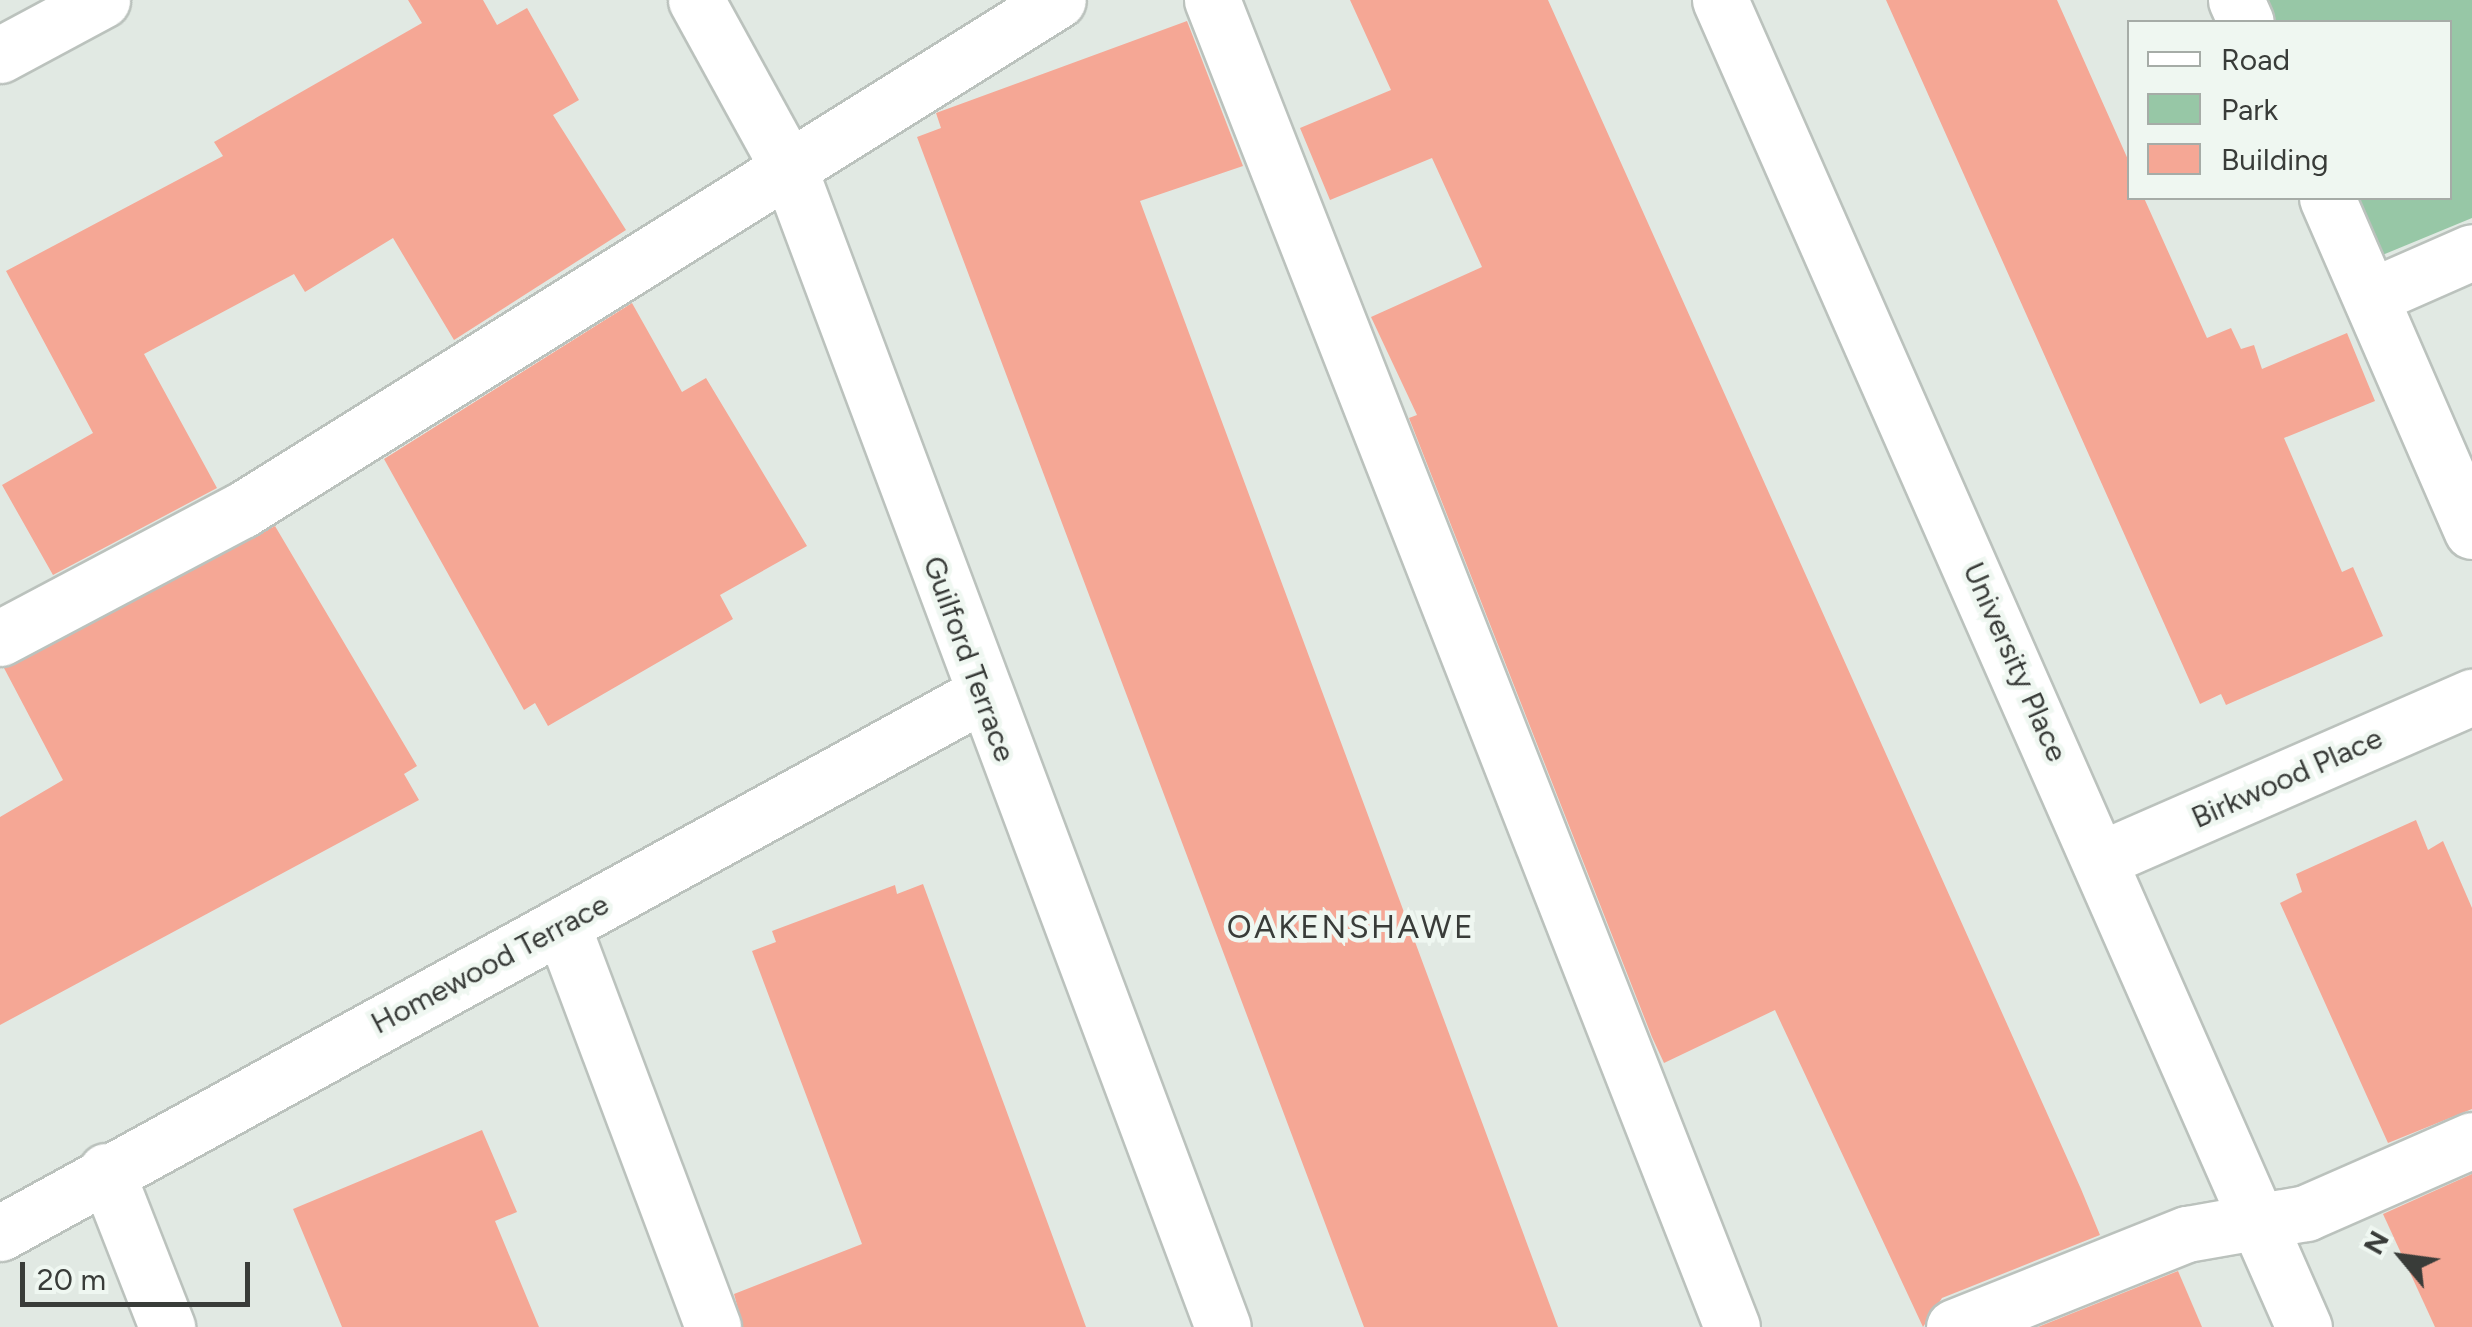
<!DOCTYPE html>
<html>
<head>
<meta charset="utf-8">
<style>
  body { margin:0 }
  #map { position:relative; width:2472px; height:1327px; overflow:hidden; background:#e1e9e3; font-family:Figtree,sans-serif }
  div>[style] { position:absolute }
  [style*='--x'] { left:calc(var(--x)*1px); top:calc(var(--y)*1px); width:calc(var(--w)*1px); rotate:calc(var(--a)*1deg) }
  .green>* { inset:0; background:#97c7a6 }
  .building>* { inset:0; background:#f5a795 }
  .roads { filter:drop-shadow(2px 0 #bbc2bd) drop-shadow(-2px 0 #bbc2bd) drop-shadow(0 2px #bbc2bd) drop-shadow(0 -2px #bbc2bd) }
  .minor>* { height:55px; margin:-27.5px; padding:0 27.5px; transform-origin:27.5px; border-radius:27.5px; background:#fff }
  span { translate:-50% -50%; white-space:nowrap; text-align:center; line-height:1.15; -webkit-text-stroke:9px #eff7f1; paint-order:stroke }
  .street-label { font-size:30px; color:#393c39 }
  .neighbourhood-label { font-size:32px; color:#393c39; letter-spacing:2.5px }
  .legend { position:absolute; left:2127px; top:20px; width:325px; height:180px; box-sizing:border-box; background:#eff7f1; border:2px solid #a6aca7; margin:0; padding:12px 18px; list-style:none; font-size:30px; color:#393c39 }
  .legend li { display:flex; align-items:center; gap:20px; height:50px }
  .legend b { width:50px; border:2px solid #a6aca7 }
  .north { position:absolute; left:2352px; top:1207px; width:100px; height:100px; -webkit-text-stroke:8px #eff7f1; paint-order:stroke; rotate:299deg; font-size:28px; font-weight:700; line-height:40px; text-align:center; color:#393c39 }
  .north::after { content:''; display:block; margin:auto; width:35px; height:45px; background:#393c39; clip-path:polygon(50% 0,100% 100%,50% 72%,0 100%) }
  .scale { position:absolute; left:20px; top:1262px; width:230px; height:45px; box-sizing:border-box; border:5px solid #393c39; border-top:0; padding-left:12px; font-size:30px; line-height:35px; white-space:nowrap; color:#393c39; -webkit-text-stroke:8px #eff7f1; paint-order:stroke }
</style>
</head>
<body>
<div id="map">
  <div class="green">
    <div style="clip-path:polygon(2261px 0,2472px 0,2472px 218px,2380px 256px,2353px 198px,2450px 198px,2450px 22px,2271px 22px)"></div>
  </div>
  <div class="building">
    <div style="clip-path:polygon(408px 0,483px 0,497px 25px,527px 8px,579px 100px,553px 115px,626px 230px,454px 340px,393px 238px,305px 292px,294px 274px,144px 354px,217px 488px,53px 575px,2px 485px,93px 433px,6px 271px,223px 156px,214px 142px,422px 23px)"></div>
    <div style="clip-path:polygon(1350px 0,1548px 0,2081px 1189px,2100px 1235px,1942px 1298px,1923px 1327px,1775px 1010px,1664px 1063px,1652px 1037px,1409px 418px,1417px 415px,1371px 317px,1482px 267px,1432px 158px,1330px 200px,1300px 128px,1391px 90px)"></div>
    <div style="clip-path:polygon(1886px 0,2057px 0,2130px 164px,2130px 198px,2144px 198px,2207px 338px,2231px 328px,2241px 349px,2254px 345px,2262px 369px,2347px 333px,2375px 401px,2284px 438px,2342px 572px,2353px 567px,2383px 636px,2226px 705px,2221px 694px,2200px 704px)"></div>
    <div style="clip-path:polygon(1187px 21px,1243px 166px,1140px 201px,1558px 1327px,1364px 1327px,917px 137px,941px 128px,936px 113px)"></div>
    <div style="clip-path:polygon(632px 303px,682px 392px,706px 378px,807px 546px,720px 595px,733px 619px,548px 726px,535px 703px,524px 710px,384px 459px)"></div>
    <div style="clip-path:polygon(275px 526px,417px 766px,404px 774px,419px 800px,0 1025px,0 817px,63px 780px,4px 668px)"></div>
    <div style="clip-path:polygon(2416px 820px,2428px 850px,2443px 841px,2472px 908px,2472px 1109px,2388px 1143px,2280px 903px,2302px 892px,2296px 874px)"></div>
    <div style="clip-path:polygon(923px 884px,1086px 1327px,743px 1327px,734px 1294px,862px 1244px,752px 951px,776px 942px,772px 931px,895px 885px,897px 894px)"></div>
    <div style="clip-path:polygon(482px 1130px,517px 1212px,495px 1221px,539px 1327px,342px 1327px,293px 1209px)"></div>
    <div style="clip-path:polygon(2472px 1174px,2472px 1327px,2435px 1327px,2383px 1214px)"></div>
    <div style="clip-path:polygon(2178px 1271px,2202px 1327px,2038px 1327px)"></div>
  </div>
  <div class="roads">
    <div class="minor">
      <div style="--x:696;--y:0;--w:195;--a:61.2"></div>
      <div style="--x:790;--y:171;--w:1234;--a:69.47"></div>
      <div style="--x:1212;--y:0;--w:1425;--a:68.6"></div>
      <div style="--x:1720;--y:0;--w:1450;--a:66.25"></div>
      <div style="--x:2236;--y:0;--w:24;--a:66"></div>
      <div style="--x:0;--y:55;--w:116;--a:-28.3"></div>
      <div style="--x:2327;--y:198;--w:363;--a:66.5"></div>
      <div style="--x:2372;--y:296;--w:109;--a:-23.7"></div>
      <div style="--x:0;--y:638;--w:274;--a:-27.9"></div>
      <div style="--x:242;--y:510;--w:962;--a:-32.01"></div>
      <div style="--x:2103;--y:858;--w:403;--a:-23.6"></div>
      <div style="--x:562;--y:925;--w:429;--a:69.4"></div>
      <div style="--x:106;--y:1171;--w:168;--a:68.6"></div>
      <div style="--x:0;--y:1233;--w:1119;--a:-28.74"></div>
      <div style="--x:1954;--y:1327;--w:251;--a:-21.8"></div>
      <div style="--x:2187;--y:1234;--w:121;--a:-10"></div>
      <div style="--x:2306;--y:1213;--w:181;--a:-23.7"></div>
    </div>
  </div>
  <div class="street-label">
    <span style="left:969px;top:659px;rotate:70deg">Guilford Terrace</span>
    <span style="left:2015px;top:662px;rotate:66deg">University Place</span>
    <span style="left:2287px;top:778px;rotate:-24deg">Birkwood Place</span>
    <span style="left:490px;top:964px;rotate:-28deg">Homewood Terrace</span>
  </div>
  <div class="neighbourhood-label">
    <span style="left:1351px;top:927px">OAKENSHAWE</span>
  </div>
  <ul class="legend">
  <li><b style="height:12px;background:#fff"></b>Road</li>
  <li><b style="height:28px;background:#97c7a6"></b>Park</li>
  <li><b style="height:28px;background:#f5a795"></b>Building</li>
  </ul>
  <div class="north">N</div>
  <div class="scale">20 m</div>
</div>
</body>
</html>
